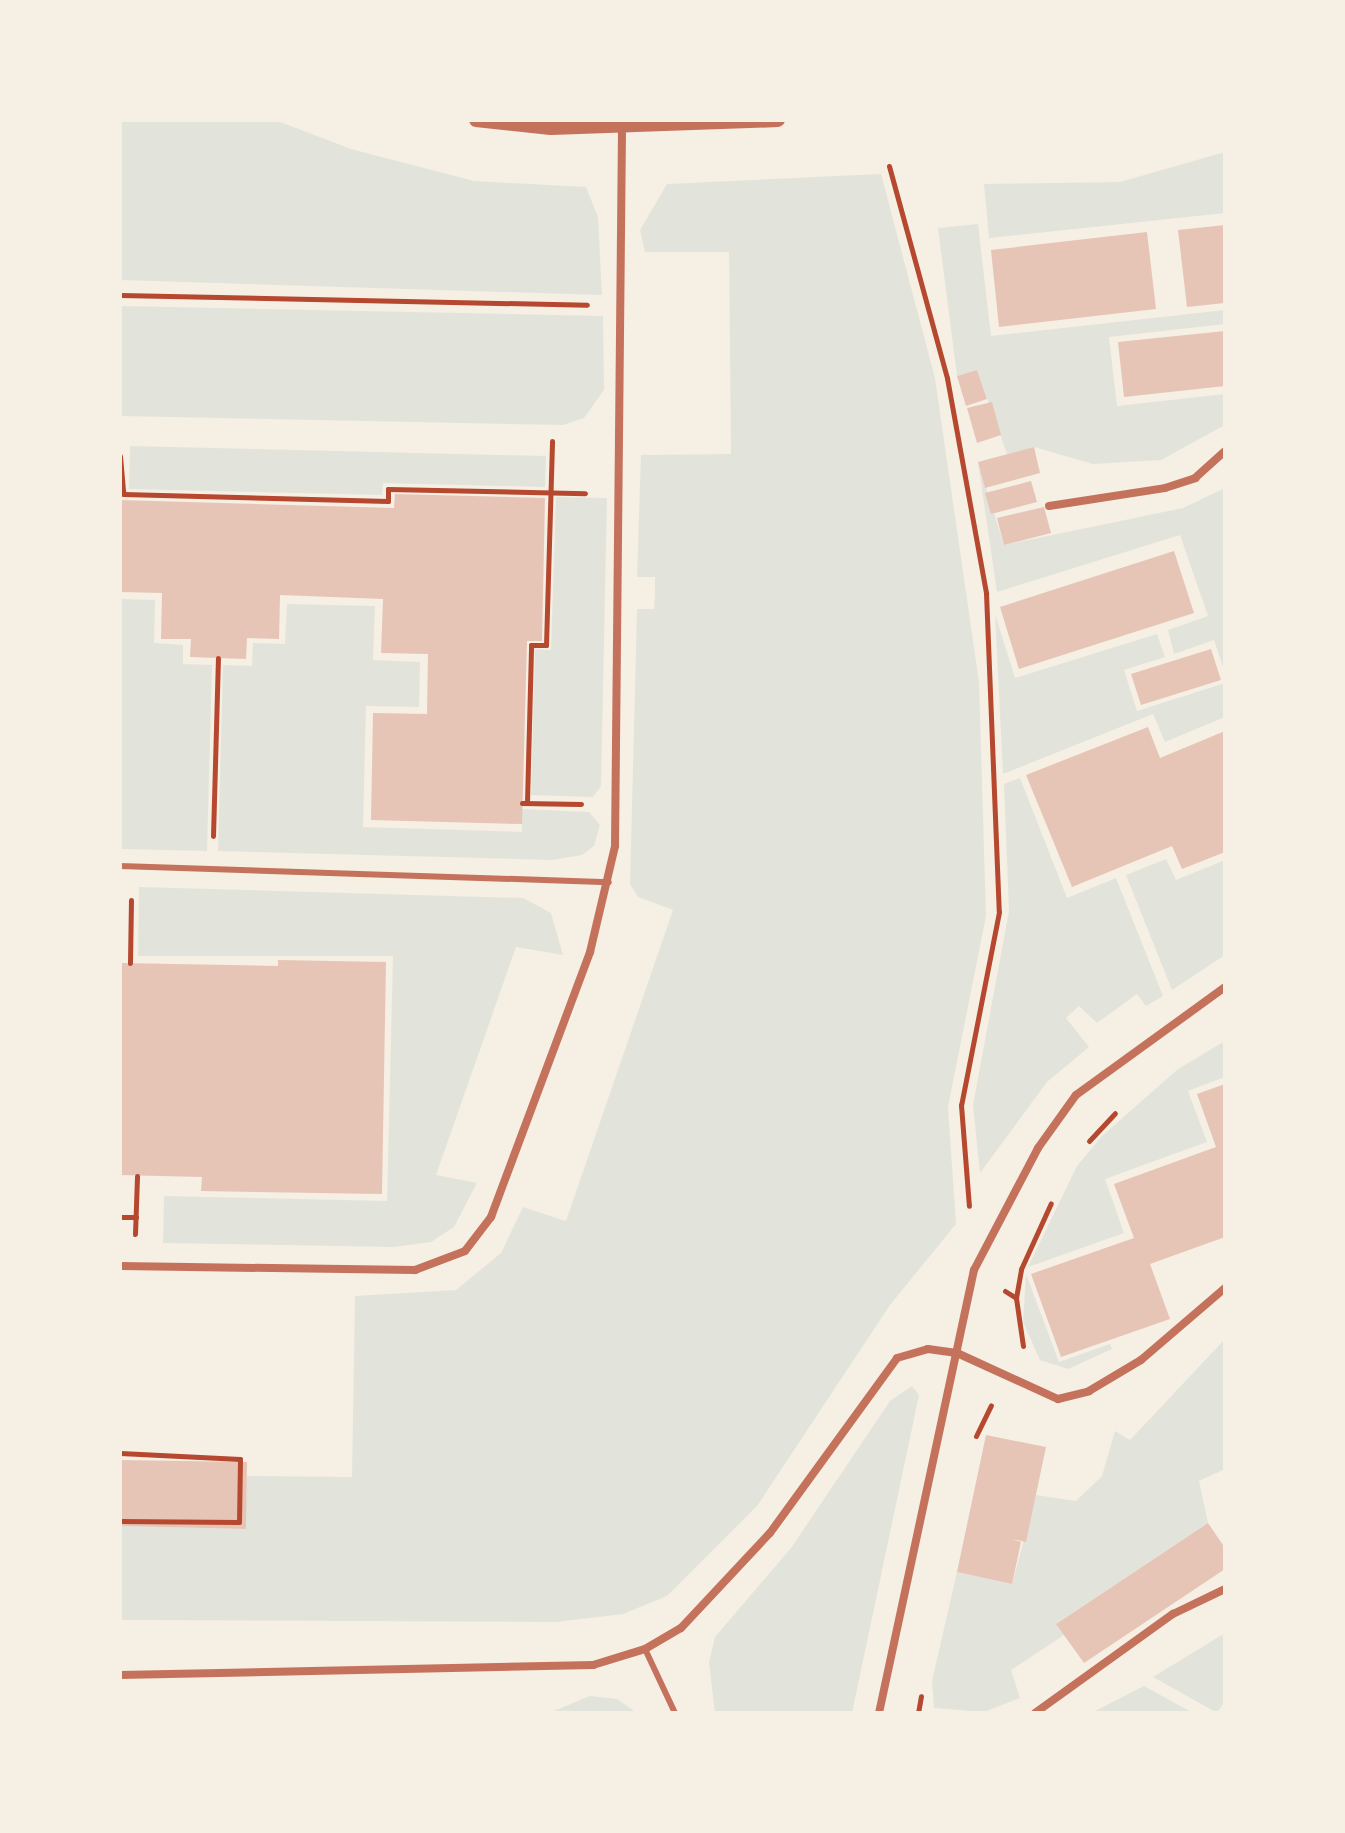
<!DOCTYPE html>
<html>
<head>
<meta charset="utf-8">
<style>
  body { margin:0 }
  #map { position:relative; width:1345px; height:1833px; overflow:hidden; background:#f6efe4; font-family:"Golos Text",sans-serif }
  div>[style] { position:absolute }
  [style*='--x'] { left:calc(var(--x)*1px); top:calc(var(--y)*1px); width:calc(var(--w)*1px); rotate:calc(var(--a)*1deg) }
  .green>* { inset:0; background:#e2e4dc }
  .building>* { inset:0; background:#e6c5b7 }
  .path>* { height:5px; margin:-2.5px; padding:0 2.5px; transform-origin:2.5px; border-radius:2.5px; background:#b5482f }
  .service>* { height:6px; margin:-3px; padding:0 3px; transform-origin:3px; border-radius:3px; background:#c5725c }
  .minor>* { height:8px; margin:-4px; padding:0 4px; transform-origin:4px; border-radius:4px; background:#c5725c }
  .tertiary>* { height:14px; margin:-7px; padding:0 7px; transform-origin:7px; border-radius:7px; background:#c5725c }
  span { translate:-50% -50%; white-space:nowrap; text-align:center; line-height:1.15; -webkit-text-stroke:6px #f6efe4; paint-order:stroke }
  .frame { position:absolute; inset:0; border:122px solid #f6efe4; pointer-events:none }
</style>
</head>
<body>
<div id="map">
  <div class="green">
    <div style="clip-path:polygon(120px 120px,275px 120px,351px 149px,474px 181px,586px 187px,598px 217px,602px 295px,120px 280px)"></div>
    <div style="clip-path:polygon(1225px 152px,1225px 213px,989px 238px,984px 184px,1120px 182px)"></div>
    <div style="clip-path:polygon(881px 174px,935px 378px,979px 682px,986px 916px,948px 1107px,956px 1224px,890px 1305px,757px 1506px,667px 1596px,623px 1614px,556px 1622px,120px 1620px,120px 1526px,245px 1529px,247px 1476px,352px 1477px,355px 1296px,456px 1290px,501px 1253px,523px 1207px,566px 1221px,673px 910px,638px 897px,630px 884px,637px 609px,654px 609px,655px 594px,655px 577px,637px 577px,641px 455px,731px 454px,729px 252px,645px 252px,640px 230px,667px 184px)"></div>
    <div style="clip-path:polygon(978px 224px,991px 336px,1225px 310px,1225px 324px,1109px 337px,1117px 406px,1225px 394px,1225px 425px,1161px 460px,1093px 464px,1034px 447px,1007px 454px,977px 370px,957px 376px,938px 228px)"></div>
    <div style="clip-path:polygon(120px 306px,603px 316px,604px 390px,584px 418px,563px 425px,120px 416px)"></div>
    <div style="clip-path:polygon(130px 446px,546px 456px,545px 487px,383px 483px,382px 495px,129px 489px)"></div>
    <div style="clip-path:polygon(978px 462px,1004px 545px,1183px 508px,1225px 488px,1225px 673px,1214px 640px,1174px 654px,1168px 630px,1208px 616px,1180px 535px,997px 592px)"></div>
    <div style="clip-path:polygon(556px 497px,607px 498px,601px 786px,593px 797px,531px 795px,535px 649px,551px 650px)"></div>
    <div style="clip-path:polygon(120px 599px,155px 600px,154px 643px,183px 645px,183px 664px,212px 665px,207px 851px,120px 849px)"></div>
    <div style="clip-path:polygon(287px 604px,375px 606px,373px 660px,420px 662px,419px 707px,366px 706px,363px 827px,522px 832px,522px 809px,589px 812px,600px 825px,594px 846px,582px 855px,552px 860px,218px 851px,223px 665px,252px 666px,253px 643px,285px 644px)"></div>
    <div style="clip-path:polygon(995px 614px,1015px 678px,1157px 634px,1165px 657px,1124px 670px,1137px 711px,1225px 683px,1225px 717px,1165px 742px,1153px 714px,1003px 774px)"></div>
    <div style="clip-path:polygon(1020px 778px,1067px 898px,1116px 878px,1163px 996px,1146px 1006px,1137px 994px,1097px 1023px,1079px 1006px,1066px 1018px,1089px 1047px,1047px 1082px,980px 1173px,973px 1105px,1009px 911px,1004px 784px)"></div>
    <div style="clip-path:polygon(1166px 859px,1176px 880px,1225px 860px,1225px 955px,1172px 990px,1126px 875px)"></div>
    <div style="clip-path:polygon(139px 887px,523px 898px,551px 913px,563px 955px,516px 947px,436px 1175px,477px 1183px,454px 1227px,431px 1242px,394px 1247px,163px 1243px,164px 1196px,387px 1201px,393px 956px,138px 956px)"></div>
    <div style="clip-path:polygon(1225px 1041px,1225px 1077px,1188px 1091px,1207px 1142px,1105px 1179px,1124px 1233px,1028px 1267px,1077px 1166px,1102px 1136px,1178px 1069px)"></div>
    <div style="clip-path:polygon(1026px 1274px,1059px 1362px,1110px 1344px,1112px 1349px,1068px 1369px,1040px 1360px,1023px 1322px)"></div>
    <div style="clip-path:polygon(1225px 1339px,1225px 1469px,1199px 1481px,1208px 1523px,1057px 1623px,1064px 1635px,1011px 1670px,1020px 1698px,984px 1712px,934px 1708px,932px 1681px,957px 1572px,1012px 1584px,1036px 1495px,1076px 1501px,1102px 1476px,1115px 1431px,1130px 1440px)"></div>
    <div style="clip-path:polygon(912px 1386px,919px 1395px,852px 1713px,715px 1713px,709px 1662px,715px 1637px,791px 1548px,890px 1401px)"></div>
    <div style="clip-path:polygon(1225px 1633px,1225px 1701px,1217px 1713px,1153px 1677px)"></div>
    <div style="clip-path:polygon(1144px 1686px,1193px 1713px,1091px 1713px)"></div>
    <div style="clip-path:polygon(590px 1696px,617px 1699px,637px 1713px,549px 1713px)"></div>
  </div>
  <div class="building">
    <div style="clip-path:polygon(1225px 225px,1225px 303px,1187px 307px,1178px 230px)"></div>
    <div style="clip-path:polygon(1147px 232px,1156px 309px,999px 327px,991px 250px)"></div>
    <div style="clip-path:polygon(1225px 331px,1225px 386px,1124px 397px,1118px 342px)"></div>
    <div style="clip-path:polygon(977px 370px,987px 399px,966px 406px,957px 376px)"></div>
    <div style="clip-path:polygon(992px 402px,1001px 435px,977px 443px,967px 408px)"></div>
    <div style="clip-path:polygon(1034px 447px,1040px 473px,985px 488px,978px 462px)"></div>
    <div style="clip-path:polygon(1031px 481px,1037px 502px,991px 514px,985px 493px)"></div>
    <div style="clip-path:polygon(395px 494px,545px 498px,542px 641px,527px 641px,522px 824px,371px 820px,373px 713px,427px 714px,428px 654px,381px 653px,383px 599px,280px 595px,279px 639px,247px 638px,246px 659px,190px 657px,191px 639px,161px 639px,162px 593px,120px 592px,120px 500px,394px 508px)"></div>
    <div style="clip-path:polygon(1044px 507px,1051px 533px,1004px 545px,997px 518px)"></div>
    <div style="clip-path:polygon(1174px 551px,1194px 613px,1019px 669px,1000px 607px)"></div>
    <div style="clip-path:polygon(1211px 649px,1221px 680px,1141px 705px,1131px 674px)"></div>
    <div style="clip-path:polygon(1148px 727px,1160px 758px,1225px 731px,1225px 852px,1182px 869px,1172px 846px,1072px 887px,1026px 775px)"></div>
    <div style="clip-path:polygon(278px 960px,386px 962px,382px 1194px,201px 1191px,202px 1177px,120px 1175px,120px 963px,278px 966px)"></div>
    <div style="clip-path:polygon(1225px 1084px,1225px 1237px,1150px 1264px,1170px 1319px,1061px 1357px,1031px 1274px,1134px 1238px,1114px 1184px,1216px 1147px,1197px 1094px)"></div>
    <div style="clip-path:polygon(986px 1435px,1046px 1447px,1026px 1542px,1012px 1539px,1021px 1542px,1012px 1584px,957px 1572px)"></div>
    <div style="clip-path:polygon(120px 1460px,247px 1462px,246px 1529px,120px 1526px)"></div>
    <div style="clip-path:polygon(1208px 1523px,1225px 1548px,1225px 1569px,1084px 1663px,1056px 1624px)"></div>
  </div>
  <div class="path">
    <div style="--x:889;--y:166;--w:220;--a:74.7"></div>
    <div style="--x:947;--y:378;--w:219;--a:79.7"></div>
    <div style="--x:986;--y:593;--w:319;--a:87.7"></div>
    <div style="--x:999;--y:912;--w:197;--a:101.1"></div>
    <div style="--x:961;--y:1105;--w:101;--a:85.5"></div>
    <div style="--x:120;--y:295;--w:467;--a:1.2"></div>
    <div style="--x:120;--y:456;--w:38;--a:85"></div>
    <div style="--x:123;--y:494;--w:265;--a:1.5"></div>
    <div style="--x:388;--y:501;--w:12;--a:-90"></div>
    <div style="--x:388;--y:489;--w:197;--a:1.2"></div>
    <div style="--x:527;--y:802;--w:157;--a:-88.5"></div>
    <div style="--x:531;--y:645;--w:15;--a:0"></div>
    <div style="--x:546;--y:645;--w:204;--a:-88.3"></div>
    <div style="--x:522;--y:803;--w:59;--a:1"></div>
    <div style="--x:213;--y:836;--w:178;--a:-88.4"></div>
    <div style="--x:130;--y:963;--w:63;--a:-89.1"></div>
    <div style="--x:1089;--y:1141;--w:38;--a:-47"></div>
    <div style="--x:120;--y:1217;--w:16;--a:0"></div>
    <div style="--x:135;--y:1234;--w:58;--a:-88"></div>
    <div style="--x:1005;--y:1291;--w:13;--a:32"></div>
    <div style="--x:1023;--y:1346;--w:49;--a:-98.3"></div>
    <div style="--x:1016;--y:1298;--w:29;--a:-80"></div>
    <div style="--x:1021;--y:1269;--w:72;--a:-65.6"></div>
    <div style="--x:976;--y:1436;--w:34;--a:-64"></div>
    <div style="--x:120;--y:1453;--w:120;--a:2.9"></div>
    <div style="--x:240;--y:1459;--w:63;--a:90.9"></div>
    <div style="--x:239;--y:1522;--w:119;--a:-179.5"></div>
    <div style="--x:918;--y:1713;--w:17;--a:-80"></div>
  </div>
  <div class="service">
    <div style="--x:120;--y:866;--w:489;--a:1.9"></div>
    <div style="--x:645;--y:1649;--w:71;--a:64.9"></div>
  </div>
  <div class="minor">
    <div style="--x:1049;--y:506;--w:117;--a:-8.8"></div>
    <div style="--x:1165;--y:488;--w:32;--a:-18"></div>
    <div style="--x:1195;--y:478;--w:40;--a:-42"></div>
    <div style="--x:120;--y:1266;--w:295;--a:0.8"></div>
    <div style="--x:415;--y:1270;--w:53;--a:-20.8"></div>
    <div style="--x:465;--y:1251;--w:43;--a:-52.6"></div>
    <div style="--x:491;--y:1217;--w:283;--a:-69.5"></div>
    <div style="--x:590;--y:952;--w:109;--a:-76.7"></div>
    <div style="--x:615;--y:846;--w:718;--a:-89.44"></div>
    <div style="--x:120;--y:1675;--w:473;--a:-1.2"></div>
    <div style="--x:593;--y:1665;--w:54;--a:-17.1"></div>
    <div style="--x:645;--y:1649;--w:42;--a:-30.3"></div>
    <div style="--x:681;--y:1628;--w:130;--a:-46.9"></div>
    <div style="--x:770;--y:1533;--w:216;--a:-54"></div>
    <div style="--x:897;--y:1358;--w:32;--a:-16"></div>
    <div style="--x:928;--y:1349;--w:29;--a:8"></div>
    <div style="--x:957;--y:1353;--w:111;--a:24.5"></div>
    <div style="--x:1058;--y:1399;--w:32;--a:-14"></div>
    <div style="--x:1089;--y:1391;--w:61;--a:-30.8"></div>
    <div style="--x:1141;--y:1360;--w:111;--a:-40.6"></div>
    <div style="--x:879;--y:1713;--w:453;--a:-77.9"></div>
    <div style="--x:974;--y:1270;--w:138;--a:-62.3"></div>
    <div style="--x:1038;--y:1148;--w:65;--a:-54.4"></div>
    <div style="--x:1076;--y:1095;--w:184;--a:-35.9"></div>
    <div style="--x:1035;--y:1713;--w:170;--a:-35.7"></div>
    <div style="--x:1173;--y:1614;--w:58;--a:-25.7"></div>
  </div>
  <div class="tertiary">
    <div style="--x:476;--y:120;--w:75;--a:6.1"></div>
    <div style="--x:551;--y:128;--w:227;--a:-2"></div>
  </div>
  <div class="frame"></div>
</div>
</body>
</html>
